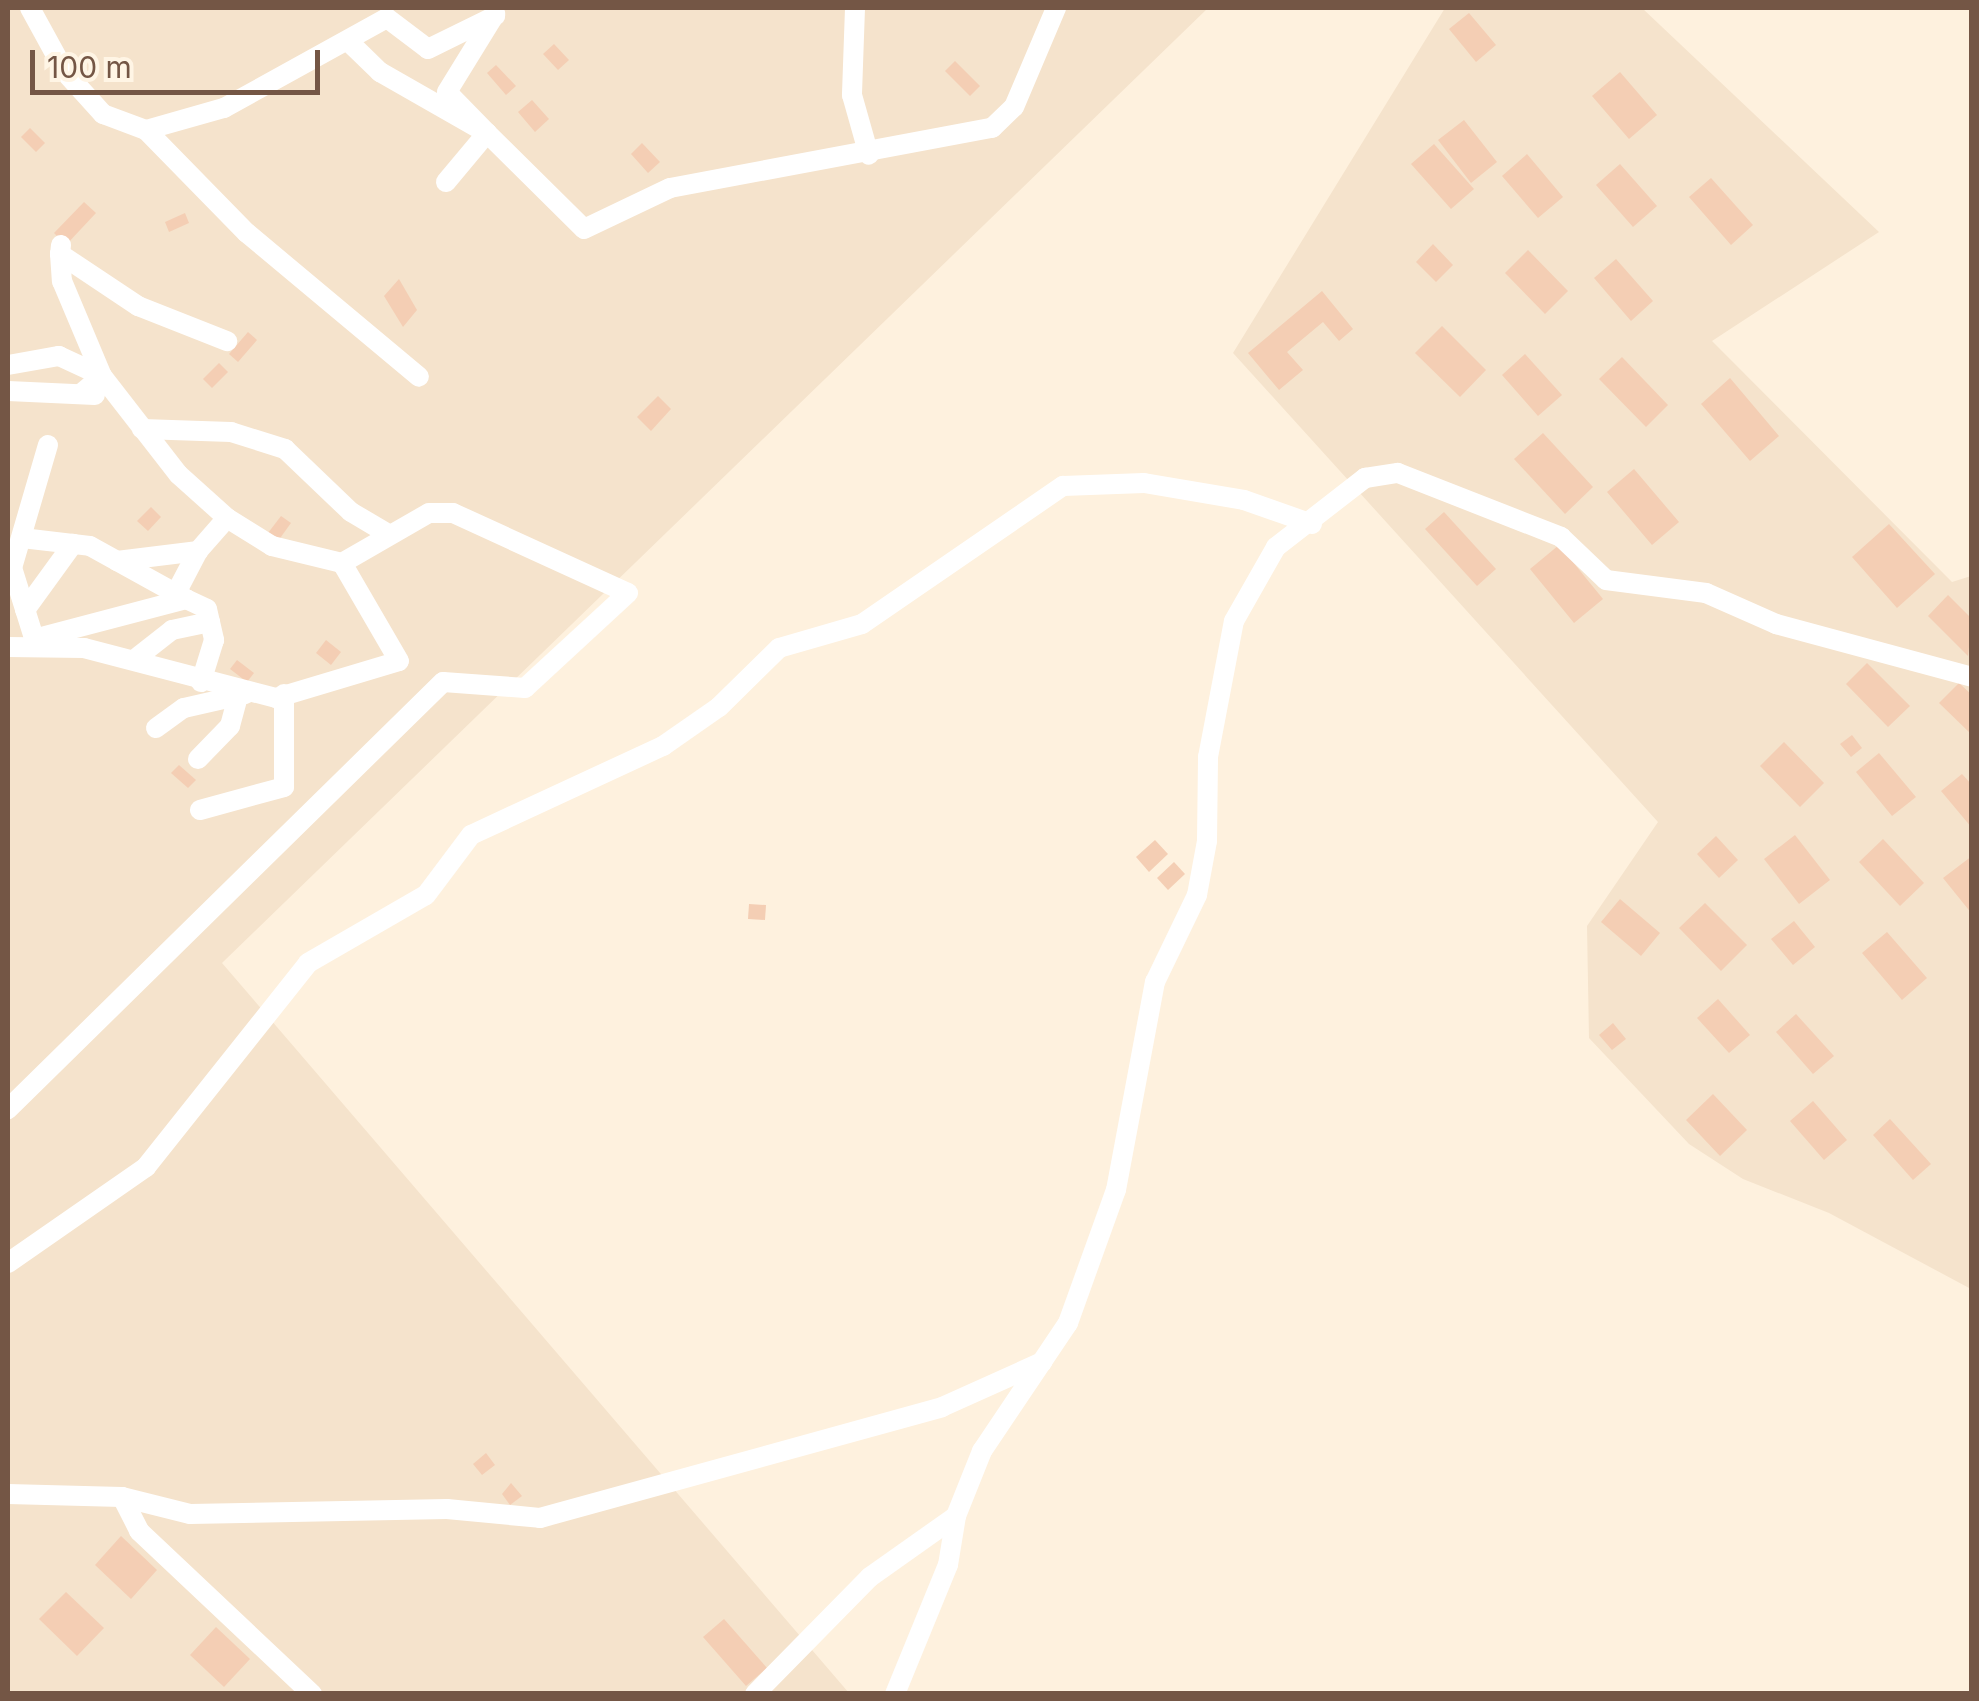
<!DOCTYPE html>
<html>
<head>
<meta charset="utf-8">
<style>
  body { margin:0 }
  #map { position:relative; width:1979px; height:1701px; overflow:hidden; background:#fef1de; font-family:Inter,sans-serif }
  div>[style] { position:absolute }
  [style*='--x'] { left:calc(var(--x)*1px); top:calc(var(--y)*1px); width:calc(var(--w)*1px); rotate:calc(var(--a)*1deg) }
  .residential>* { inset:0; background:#f5e3cc }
  .building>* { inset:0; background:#f4ceb4 }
  .street>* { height:20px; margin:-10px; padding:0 10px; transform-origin:10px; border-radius:10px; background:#fff }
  span { translate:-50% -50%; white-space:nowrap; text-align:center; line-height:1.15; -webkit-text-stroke:10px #fff5e5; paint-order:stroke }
  .frame { position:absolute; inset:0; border:10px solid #745645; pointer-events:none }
  .scale { position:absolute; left:30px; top:50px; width:290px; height:45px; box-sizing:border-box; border:5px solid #745645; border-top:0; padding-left:12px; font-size:30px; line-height:35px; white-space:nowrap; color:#745645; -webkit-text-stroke:8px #fff5e5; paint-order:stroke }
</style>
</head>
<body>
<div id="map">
  <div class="residential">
    <div style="clip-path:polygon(8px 8px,1208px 8px,222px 963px,849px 1693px,8px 1694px)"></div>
    <div style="clip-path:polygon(1445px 8px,1642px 8px,1879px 232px,1712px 341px,1952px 582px,1971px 576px,1971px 1289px,1829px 1213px,1743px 1179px,1689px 1144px,1589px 1038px,1587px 926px,1658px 822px,1233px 353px)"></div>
  </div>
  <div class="building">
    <div style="clip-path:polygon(1469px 13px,1496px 45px,1476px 62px,1449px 29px)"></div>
    <div style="clip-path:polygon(554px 44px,569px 60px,558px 70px,543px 54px)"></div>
    <div style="clip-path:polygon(955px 61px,980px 86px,970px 96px,945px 71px)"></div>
    <div style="clip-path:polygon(496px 65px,516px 86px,506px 95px,487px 73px)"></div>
    <div style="clip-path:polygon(1620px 72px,1657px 115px,1629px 139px,1592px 96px)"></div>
    <div style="clip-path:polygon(532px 100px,549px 119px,535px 132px,518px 112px)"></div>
    <div style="clip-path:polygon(1464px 120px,1497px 162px,1471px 183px,1438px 140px)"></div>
    <div style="clip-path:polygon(30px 128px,45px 143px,36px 152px,21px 137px)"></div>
    <div style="clip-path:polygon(642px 143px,660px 162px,648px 173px,631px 154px)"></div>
    <div style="clip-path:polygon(1434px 144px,1474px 189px,1451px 209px,1411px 164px)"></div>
    <div style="clip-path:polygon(1527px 154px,1563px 197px,1538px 218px,1502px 176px)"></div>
    <div style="clip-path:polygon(1620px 164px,1657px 206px,1633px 227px,1596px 185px)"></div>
    <div style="clip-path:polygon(1711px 178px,1753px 225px,1731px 245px,1689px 197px)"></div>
    <div style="clip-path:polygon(84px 202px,96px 213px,66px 245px,54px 233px)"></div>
    <div style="clip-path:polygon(185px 213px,189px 223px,169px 232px,165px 222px)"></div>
    <div style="clip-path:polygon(1433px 244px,1453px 265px,1436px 282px,1416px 262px)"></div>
    <div style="clip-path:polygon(1528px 250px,1568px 291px,1545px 314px,1505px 273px)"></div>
    <div style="clip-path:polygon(1616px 259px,1653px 301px,1631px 321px,1594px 278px)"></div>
    <div style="clip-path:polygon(399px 279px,417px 310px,403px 327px,384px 296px)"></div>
    <div style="clip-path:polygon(1322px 291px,1353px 329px,1339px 341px,1323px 322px,1287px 352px,1303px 370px,1279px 390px,1248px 353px)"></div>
    <div style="clip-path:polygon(1442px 326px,1486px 370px,1460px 397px,1415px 353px)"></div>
    <div style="clip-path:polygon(248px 332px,257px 340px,238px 362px,229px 354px)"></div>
    <div style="clip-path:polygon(1525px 354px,1562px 395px,1538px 416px,1502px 375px)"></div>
    <div style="clip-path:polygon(1622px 357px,1668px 405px,1646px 427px,1599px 379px)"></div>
    <div style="clip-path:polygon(219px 363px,228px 372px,212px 388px,203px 379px)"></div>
    <div style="clip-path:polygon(1730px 378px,1779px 436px,1750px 461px,1701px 404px)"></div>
    <div style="clip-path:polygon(658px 396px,671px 409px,651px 431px,637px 417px)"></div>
    <div style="clip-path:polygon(1543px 433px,1593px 487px,1565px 514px,1514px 459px)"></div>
    <div style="clip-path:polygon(1634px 469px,1679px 522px,1652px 545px,1607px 492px)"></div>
    <div style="clip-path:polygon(151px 507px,161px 517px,148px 531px,137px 521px)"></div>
    <div style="clip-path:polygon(1444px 512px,1496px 569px,1477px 586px,1425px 529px)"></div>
    <div style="clip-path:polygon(281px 516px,291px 523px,278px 541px,268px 533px)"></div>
    <div style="clip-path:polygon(1889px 524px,1935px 574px,1897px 608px,1852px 557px)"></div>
    <div style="clip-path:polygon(1559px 545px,1603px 599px,1574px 623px,1530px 569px)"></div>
    <div style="clip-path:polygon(1948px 595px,1972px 619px,1968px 656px,1928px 616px)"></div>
    <div style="clip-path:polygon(326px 640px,341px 652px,331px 665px,316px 653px)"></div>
    <div style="clip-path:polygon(237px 660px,254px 673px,247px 682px,230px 669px)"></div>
    <div style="clip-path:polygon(1867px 663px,1910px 706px,1888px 727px,1846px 684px)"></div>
    <div style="clip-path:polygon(1959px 683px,1972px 695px,1972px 735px,1939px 703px)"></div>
    <div style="clip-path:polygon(1852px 735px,1862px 748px,1851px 757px,1840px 744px)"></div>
    <div style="clip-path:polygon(1784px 742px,1824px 783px,1800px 807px,1760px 766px)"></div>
    <div style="clip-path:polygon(1879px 753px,1916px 797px,1892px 816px,1856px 772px)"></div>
    <div style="clip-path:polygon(179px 765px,196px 780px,188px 788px,171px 773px)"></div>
    <div style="clip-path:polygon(1962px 774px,1972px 785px,1972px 828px,1941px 791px)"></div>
    <div style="clip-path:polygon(1795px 835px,1830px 880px,1799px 904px,1764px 859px)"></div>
    <div style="clip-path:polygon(1716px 836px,1738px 860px,1719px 878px,1697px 854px)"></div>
    <div style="clip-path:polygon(1883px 839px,1924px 883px,1900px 906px,1859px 862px)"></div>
    <div style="clip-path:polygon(1155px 840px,1168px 854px,1149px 872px,1136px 857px)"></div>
    <div style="clip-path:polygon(1972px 856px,1972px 914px,1943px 878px)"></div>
    <div style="clip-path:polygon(1174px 862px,1185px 874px,1168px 890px,1157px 878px)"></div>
    <div style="clip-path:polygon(1620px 899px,1660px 933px,1641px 956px,1601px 922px)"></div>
    <div style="clip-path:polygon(1705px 903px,1747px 945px,1721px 971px,1679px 928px)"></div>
    <div style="clip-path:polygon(749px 904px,766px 905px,765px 920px,748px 919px)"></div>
    <div style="clip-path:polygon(1794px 921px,1815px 947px,1793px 965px,1771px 939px)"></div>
    <div style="clip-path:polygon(1887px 932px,1927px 978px,1902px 1000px,1862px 953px)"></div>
    <div style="clip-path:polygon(1718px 999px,1750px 1035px,1729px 1053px,1697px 1018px)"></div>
    <div style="clip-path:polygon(1796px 1014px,1834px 1056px,1813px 1074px,1776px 1032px)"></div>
    <div style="clip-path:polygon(1613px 1023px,1626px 1039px,1612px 1050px,1599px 1035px)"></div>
    <div style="clip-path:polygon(1713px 1094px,1747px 1130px,1720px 1156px,1686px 1120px)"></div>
    <div style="clip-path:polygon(1813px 1101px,1847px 1140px,1824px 1160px,1790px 1121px)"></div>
    <div style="clip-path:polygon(1890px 1119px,1931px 1164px,1913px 1180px,1873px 1135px)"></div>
    <div style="clip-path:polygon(486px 1453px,495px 1465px,482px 1475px,473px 1464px)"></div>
    <div style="clip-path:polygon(511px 1483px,522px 1496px,510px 1505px,502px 1494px)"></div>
    <div style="clip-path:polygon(121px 1536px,157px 1570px,131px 1599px,95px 1565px)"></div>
    <div style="clip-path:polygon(66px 1592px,104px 1628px,77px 1656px,39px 1619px)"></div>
    <div style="clip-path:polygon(724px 1619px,767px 1668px,746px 1686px,703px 1637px)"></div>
    <div style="clip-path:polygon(216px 1627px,250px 1659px,224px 1687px,190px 1655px)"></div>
  </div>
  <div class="street">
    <div style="--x:30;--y:8;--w:73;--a:61.3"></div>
    <div style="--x:65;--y:72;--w:57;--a:47.9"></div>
    <div style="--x:103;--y:114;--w:46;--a:20.4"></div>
    <div style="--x:146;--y:130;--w:81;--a:-15.8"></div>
    <div style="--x:224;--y:108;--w:186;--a:-28.9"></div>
    <div style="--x:387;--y:18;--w:51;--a:37.1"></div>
    <div style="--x:428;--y:49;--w:75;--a:-26.2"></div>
    <div style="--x:855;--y:8;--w:87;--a:92"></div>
    <div style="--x:852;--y:95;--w:62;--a:74.2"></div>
    <div style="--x:348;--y:41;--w:45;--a:44.1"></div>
    <div style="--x:380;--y:72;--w:123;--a:29.7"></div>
    <div style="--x:487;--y:133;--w:136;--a:44.7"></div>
    <div style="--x:584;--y:229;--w:95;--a:-25.5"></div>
    <div style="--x:670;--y:188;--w:328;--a:-10.6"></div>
    <div style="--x:992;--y:128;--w:30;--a:-44"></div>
    <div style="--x:1014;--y:107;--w:108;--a:-67"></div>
    <div style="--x:146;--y:130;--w:144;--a:45.6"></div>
    <div style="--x:247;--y:233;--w:224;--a:39.9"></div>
    <div style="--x:446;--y:182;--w:64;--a:-50.1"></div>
    <div style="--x:487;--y:133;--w:57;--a:-134.3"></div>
    <div style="--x:447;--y:92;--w:92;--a:-58.4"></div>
    <div style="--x:61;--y:245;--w:9;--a:96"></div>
    <div style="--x:60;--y:254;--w:94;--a:33.7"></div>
    <div style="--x:138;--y:306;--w:96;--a:21.5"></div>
    <div style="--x:60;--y:254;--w:27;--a:86"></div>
    <div style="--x:62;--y:281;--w:103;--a:67.2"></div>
    <div style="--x:102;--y:376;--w:25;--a:140"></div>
    <div style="--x:8;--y:365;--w:52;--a:-10"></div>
    <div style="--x:59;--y:356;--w:47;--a:24.9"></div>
    <div style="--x:102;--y:376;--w:124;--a:52.2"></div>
    <div style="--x:178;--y:474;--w:66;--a:41.9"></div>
    <div style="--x:227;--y:518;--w:53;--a:31.9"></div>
    <div style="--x:272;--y:546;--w:72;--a:13.7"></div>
    <div style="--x:8;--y:391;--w:87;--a:2.6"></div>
    <div style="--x:142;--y:429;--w:89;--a:1.9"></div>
    <div style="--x:231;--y:432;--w:57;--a:17.5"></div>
    <div style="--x:285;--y:449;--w:91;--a:43.7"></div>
    <div style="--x:351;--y:512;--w:43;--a:30.7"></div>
    <div style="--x:22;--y:538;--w:68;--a:6.7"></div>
    <div style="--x:90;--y:546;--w:110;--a:28.9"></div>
    <div style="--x:186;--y:599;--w:154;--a:165.3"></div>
    <div style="--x:117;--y:561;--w:82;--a:-7"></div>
    <div style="--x:198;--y:551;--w:44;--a:-48.7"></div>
    <div style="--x:176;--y:593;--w:47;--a:-62.4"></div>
    <div style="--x:186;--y:599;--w:23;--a:25"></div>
    <div style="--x:207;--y:609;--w:32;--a:77"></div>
    <div style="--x:214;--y:640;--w:44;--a:107.2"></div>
    <div style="--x:25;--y:610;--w:82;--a:-54"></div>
    <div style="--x:34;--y:638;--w:73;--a:-107.4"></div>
    <div style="--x:12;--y:568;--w:128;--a:-73.7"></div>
    <div style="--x:8;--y:647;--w:76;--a:0.8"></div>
    <div style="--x:84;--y:648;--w:198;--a:14.6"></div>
    <div style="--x:276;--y:698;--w:128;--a:-16.7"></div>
    <div style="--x:399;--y:661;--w:113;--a:-120.2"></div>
    <div style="--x:342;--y:563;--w:100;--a:-29.9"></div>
    <div style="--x:429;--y:513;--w:24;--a:0"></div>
    <div style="--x:453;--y:513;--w:192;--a:24.6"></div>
    <div style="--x:628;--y:593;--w:140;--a:137.3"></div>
    <div style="--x:525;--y:688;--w:82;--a:-175.8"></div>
    <div style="--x:443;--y:682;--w:610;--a:135.53"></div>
    <div style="--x:135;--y:659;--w:47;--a:-38.1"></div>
    <div style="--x:172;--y:630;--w:39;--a:-12"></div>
    <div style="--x:156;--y:728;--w:34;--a:-36"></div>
    <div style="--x:184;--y:708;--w:63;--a:-12.9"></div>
    <div style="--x:198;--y:759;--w:46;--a:-45.9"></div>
    <div style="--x:230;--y:726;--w:31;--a:-75"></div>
    <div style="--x:200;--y:810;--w:87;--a:-15.3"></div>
    <div style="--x:284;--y:787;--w:93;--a:-90"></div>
    <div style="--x:8;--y:1263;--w:168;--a:-34.8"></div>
    <div style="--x:146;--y:1167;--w:260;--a:-51.5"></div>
    <div style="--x:308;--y:963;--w:136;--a:-30"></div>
    <div style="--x:426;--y:895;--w:75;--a:-53.1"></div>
    <div style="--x:471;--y:835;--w:212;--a:-24.9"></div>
    <div style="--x:663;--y:746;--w:68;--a:-34.9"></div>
    <div style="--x:719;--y:707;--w:84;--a:-44.5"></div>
    <div style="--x:779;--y:648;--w:86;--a:-16.1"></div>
    <div style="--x:862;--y:624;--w:244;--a:-34.5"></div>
    <div style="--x:1063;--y:486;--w:81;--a:-2.1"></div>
    <div style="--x:1144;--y:483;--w:101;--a:9.6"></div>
    <div style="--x:1244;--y:500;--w:72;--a:19.4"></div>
    <div style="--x:8;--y:1494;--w:114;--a:1.5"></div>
    <div style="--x:122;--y:1497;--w:70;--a:14"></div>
    <div style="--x:190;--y:1514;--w:257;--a:-1.1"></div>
    <div style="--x:447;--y:1509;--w:93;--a:5.5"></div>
    <div style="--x:540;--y:1518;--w:417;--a:-15.4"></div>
    <div style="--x:942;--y:1407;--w:110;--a:-24.2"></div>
    <div style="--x:122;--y:1497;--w:38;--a:63"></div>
    <div style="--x:139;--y:1531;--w:238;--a:43.3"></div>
    <div style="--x:755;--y:1694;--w:164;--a:-45.5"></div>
    <div style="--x:870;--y:1577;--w:105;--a:-35.3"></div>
    <div style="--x:895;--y:1694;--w:139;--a:-67.7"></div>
    <div style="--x:948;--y:1565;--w:50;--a:-80.7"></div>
    <div style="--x:956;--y:1516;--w:70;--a:-68.2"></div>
    <div style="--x:982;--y:1451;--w:154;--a:-56.1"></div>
    <div style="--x:1068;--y:1323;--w:141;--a:-70.2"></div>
    <div style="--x:1116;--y:1190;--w:212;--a:-79.4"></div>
    <div style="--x:1155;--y:982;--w:97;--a:-64.2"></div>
    <div style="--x:1197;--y:895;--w:55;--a:-79.5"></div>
    <div style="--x:1207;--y:841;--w:84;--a:-89.3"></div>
    <div style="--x:1208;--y:757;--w:138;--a:-79.2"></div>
    <div style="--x:1234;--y:621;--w:85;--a:-60.4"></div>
    <div style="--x:1276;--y:547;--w:113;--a:-37.8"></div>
    <div style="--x:1365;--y:478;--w:33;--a:-9"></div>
    <div style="--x:1398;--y:473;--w:175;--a:21.4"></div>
    <div style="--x:1561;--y:537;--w:62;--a:43.7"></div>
    <div style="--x:1606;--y:580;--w:101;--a:7.4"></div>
    <div style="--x:1706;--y:593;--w:77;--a:23.9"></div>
    <div style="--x:1776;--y:624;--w:203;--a:15.1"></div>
  </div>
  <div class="frame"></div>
  <div class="scale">100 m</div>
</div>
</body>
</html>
